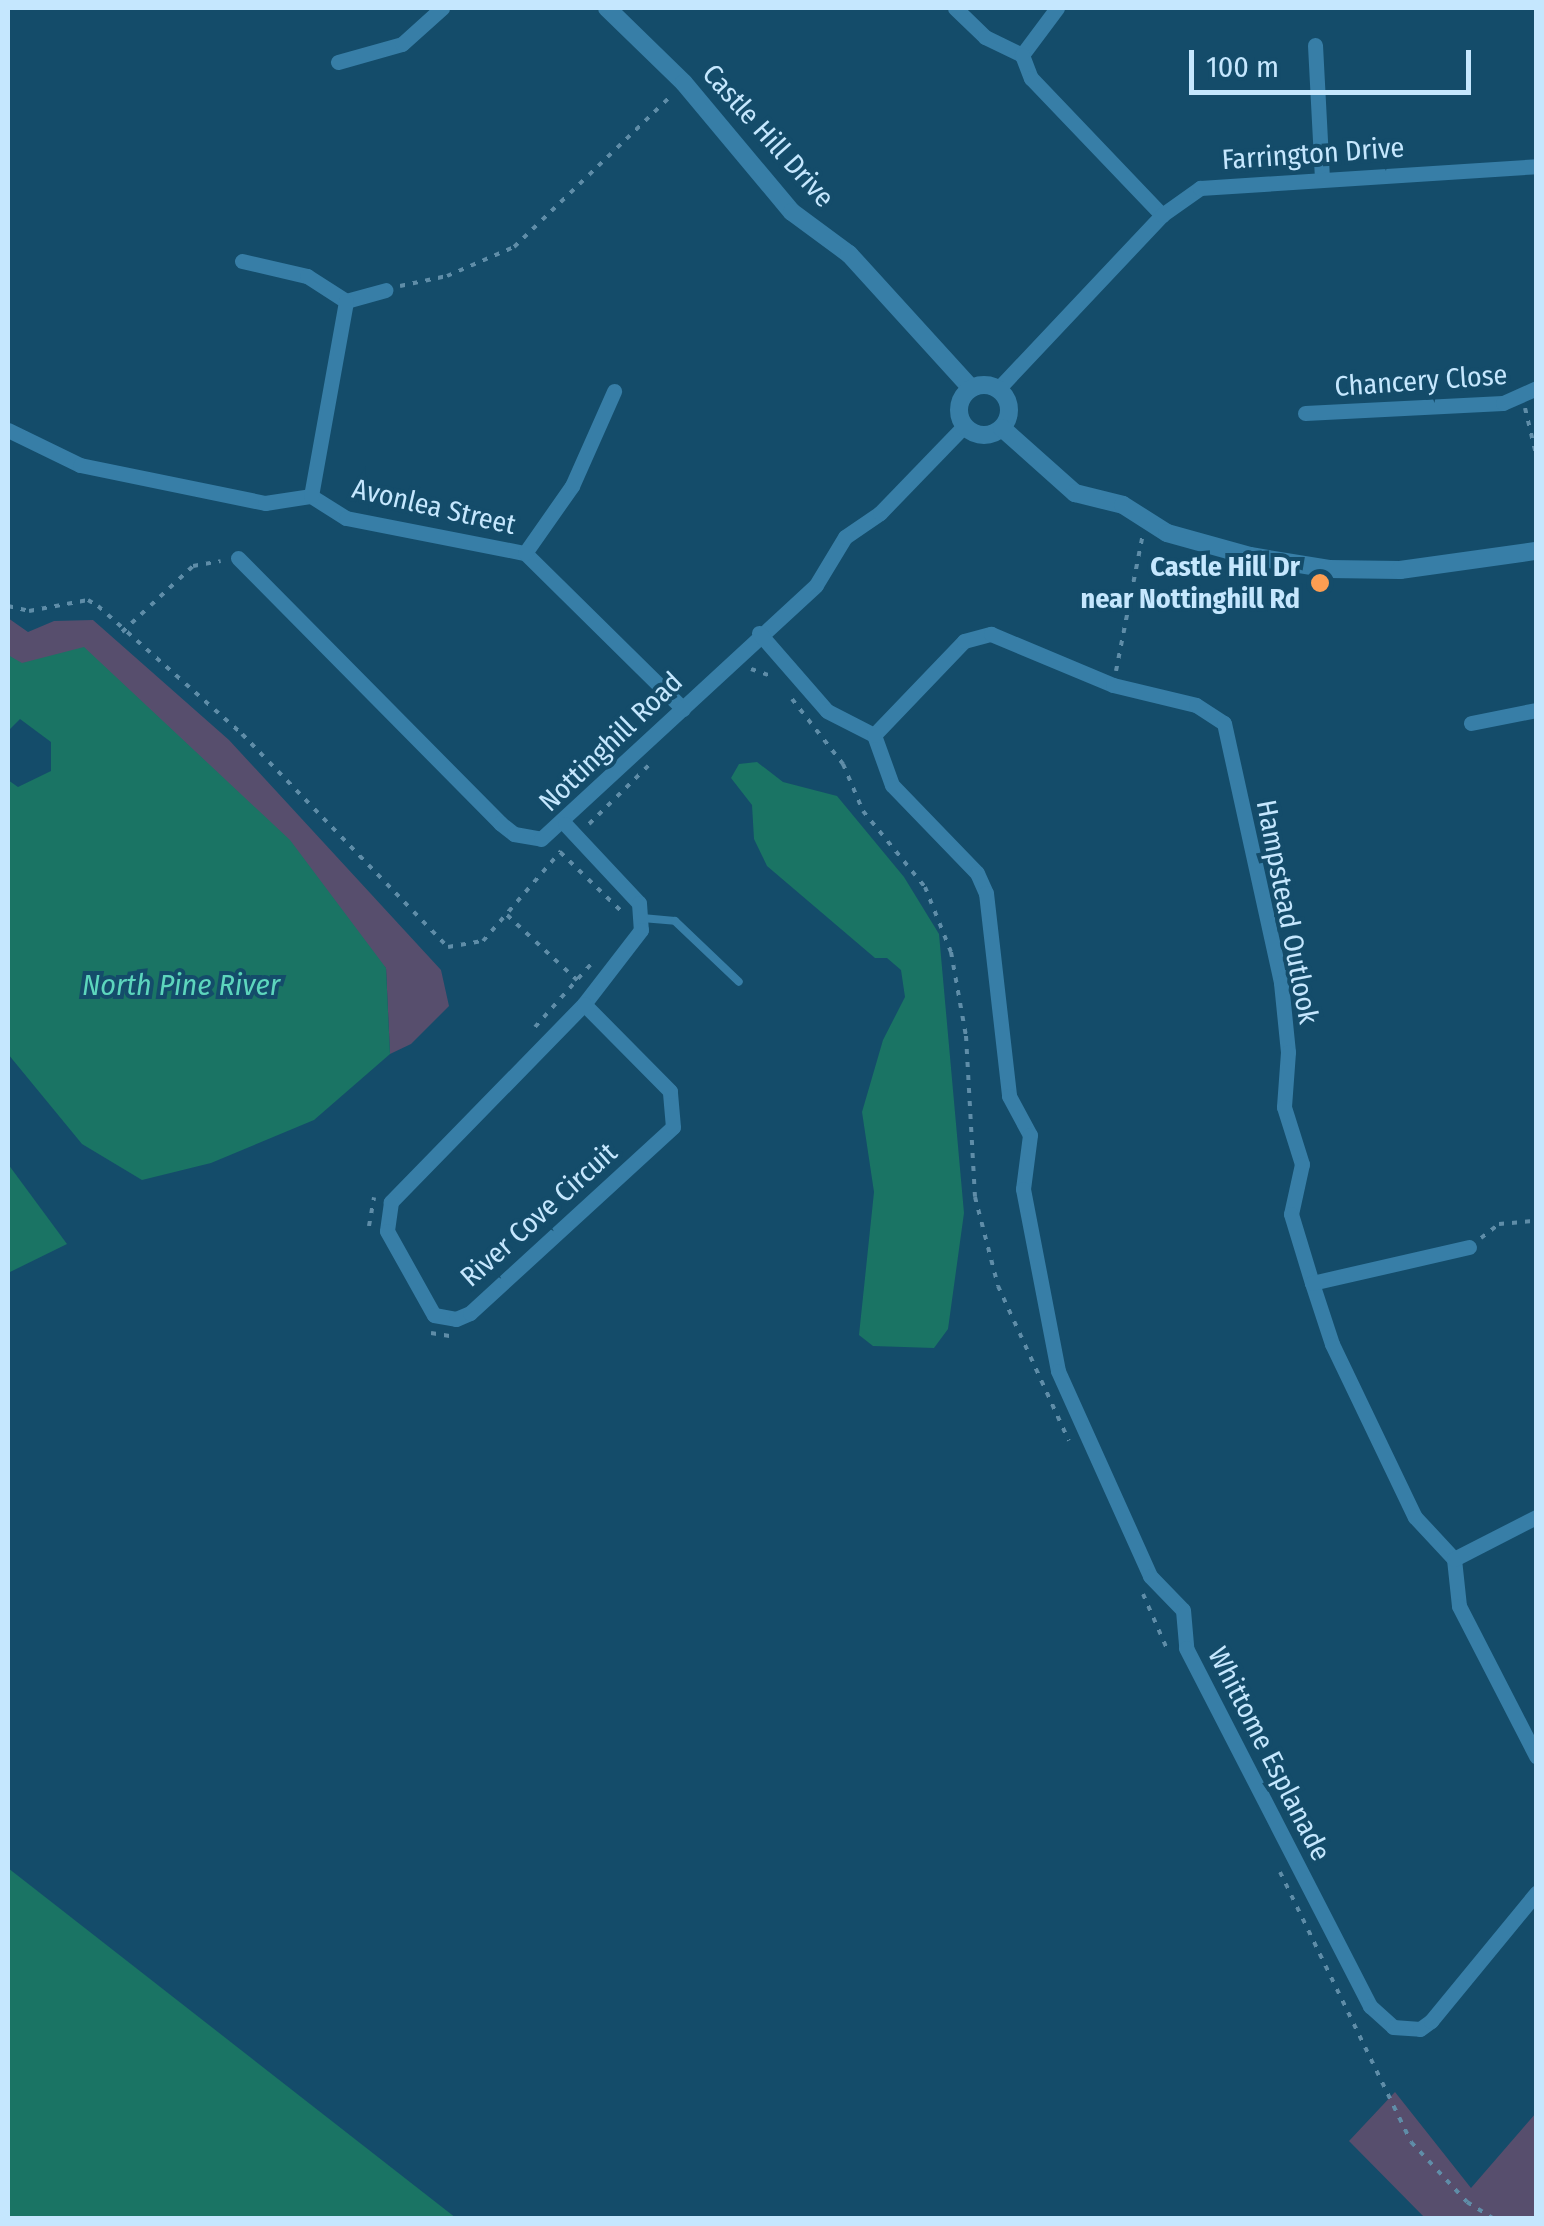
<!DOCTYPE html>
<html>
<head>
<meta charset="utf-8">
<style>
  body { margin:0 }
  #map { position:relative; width:1544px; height:2226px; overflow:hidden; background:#144c6a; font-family:"Fira Sans Condensed",sans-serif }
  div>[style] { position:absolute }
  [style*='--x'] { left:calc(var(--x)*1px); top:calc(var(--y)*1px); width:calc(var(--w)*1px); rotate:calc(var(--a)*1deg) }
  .green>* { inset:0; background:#574e6d }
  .water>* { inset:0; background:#1a7464 }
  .path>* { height:4px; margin-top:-2px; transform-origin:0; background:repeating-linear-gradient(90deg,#5f8da8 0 5px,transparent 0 13px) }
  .service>* { height:8px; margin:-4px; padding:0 4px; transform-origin:4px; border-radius:4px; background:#377ea7 }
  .minor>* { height:15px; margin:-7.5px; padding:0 7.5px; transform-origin:7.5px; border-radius:7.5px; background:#377ea7 }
  .tertiary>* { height:18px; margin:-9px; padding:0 9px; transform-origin:9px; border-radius:9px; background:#377ea7 }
  .tertiary>.ring { margin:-9px; padding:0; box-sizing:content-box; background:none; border:18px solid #377ea7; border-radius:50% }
  .dots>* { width:28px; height:28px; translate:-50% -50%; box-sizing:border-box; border:5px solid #144c6a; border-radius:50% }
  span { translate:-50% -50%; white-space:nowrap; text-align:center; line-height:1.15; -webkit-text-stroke:8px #144c6a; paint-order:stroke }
  .street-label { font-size:28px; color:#c5e7fe }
  .poi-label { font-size:28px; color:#c5e7fe; font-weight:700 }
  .right { translate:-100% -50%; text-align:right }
  .water-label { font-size:30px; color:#5dd6bd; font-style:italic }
  .frame { position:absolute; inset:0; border:10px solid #c5e7fe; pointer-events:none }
  .scale { position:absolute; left:1189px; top:50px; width:282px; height:45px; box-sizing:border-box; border:5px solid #c5e7fe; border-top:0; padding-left:12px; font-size:30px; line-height:35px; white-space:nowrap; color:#c5e7fe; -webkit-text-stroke:8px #144c6a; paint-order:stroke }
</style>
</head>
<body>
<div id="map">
  <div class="green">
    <div style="clip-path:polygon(8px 618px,28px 632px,54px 621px,93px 620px,229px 740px,441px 970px,449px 1006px,411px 1044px,390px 1054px,386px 968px,8px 655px)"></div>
    <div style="clip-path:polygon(1395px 2092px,1471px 2188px,1536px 2113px,1536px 2218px,1425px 2218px,1349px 2141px)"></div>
  </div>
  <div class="water">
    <div style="clip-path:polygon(84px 647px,290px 840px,386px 968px,390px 1054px,314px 1120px,211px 1163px,142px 1180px,82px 1144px,8px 1054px,8px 780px,18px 787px,51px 771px,51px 742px,20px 719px,8px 731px,8px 655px,22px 663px)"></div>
    <div style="clip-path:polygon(757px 762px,783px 782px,837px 796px,904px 877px,939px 934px,964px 1213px,948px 1329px,934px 1348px,873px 1346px,859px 1335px,874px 1192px,862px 1112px,883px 1040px,905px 997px,901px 970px,887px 958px,875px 958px,767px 866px,754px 839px,752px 805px,731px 778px,739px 764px)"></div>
    <div style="clip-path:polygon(8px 1164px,67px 1244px,8px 1273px)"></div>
    <div style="clip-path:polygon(8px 1868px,456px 2218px,8px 2218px)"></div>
  </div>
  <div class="path">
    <div style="--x:400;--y:286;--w:48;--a:-12"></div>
    <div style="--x:447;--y:276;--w:73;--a:-23.4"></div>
    <div style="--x:514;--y:247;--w:219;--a:-43.9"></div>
    <div style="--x:1525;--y:408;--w:47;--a:76.6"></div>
    <div style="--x:8;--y:606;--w:22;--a:13"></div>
    <div style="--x:29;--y:611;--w:60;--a:-10.6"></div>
    <div style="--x:88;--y:600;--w:12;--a:31"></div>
    <div style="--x:98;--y:606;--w:193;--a:41.6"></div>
    <div style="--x:242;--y:734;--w:296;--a:46"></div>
    <div style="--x:448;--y:947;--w:36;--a:-10"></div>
    <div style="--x:483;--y:941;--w:119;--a:-49.1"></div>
    <div style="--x:122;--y:632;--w:97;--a:-42.9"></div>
    <div style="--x:193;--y:566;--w:28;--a:-10"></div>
    <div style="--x:751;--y:669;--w:24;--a:19"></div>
    <div style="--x:1116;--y:671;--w:136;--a:-78.9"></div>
    <div style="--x:792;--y:699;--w:83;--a:51.9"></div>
    <div style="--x:843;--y:764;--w:51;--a:66.9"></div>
    <div style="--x:863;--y:811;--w:98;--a:50.8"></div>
    <div style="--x:925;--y:887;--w:70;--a:68.2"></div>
    <div style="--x:951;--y:952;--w:85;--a:79.9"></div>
    <div style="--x:966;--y:1036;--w:161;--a:86.8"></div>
    <div style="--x:975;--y:1197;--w:92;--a:75.5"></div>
    <div style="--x:998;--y:1286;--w:170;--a:65.4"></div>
    <div style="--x:589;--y:824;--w:90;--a:-44.5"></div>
    <div style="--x:560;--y:852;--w:85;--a:44"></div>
    <div style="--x:507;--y:915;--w:96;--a:42.9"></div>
    <div style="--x:535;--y:1027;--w:86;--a:-48.3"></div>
    <div style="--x:369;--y:1226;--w:29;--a:-80"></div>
    <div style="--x:1481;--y:1238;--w:23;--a:-38"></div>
    <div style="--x:1499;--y:1224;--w:37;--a:-5"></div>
    <div style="--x:431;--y:1333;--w:25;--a:9"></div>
    <div style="--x:1143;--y:1594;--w:60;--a:66.4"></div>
    <div style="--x:1280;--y:1872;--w:300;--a:64.1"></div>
    <div style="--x:1411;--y:2142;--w:82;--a:47"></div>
    <div style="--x:1467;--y:2202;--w:31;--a:32"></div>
  </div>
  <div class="service">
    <div style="--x:642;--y:918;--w:33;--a:5"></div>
    <div style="--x:675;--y:921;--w:88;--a:43.6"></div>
  </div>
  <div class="minor">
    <div style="--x:955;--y:8;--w:42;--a:44"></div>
    <div style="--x:985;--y:37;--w:41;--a:25.9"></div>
    <div style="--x:1057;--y:8;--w:59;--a:126.7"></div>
    <div style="--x:1022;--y:55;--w:25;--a:69"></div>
    <div style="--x:1031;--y:78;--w:190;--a:46.3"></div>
    <div style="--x:1315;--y:45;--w:133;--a:87"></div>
    <div style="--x:338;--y:62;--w:66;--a:-15.7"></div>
    <div style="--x:402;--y:44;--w:54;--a:-42"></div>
    <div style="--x:242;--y:261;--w:67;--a:13"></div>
    <div style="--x:307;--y:276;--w:46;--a:32.7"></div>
    <div style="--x:346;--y:301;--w:41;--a:-15.4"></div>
    <div style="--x:998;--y:389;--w:239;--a:-46.7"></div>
    <div style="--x:1162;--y:215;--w:47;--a:-35.4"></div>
    <div style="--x:1200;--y:188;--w:337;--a:-3.7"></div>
    <div style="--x:1305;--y:413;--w:198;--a:-2.9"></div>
    <div style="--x:1503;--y:403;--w:36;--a:-24"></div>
    <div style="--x:8;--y:430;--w:80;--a:25.9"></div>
    <div style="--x:80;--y:465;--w:189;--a:11.6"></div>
    <div style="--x:265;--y:503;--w:47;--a:-8.7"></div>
    <div style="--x:311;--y:496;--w:41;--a:32.2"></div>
    <div style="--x:346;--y:518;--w:182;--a:11.1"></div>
    <div style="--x:525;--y:553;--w:222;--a:44.6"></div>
    <div style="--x:311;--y:496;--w:198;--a:-79.8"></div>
    <div style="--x:525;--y:553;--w:82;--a:-55"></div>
    <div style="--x:572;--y:486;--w:104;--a:-66.1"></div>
    <div style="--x:238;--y:558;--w:373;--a:45.3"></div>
    <div style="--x:500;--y:823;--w:18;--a:38"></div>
    <div style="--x:514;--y:834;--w:27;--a:10"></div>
    <div style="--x:541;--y:839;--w:374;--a:-42.7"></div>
    <div style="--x:816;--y:585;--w:56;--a:-58.9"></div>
    <div style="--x:845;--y:537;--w:42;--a:-34.4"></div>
    <div style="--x:880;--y:513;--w:121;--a:-46"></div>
    <div style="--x:759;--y:633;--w:103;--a:48.9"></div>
    <div style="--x:827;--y:711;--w:53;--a:27.1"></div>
    <div style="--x:874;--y:735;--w:53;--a:70.2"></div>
    <div style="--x:892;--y:785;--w:122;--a:46"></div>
    <div style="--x:977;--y:873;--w:22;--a:66"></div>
    <div style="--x:986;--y:893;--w:204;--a:83.5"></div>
    <div style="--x:1009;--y:1096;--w:44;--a:61.7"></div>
    <div style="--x:1030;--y:1135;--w:54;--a:97.4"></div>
    <div style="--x:1023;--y:1189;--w:185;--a:79.1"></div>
    <div style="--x:1058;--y:1371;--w:225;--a:65.8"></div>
    <div style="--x:1150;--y:1576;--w:47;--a:45.9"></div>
    <div style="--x:1183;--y:1610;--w:38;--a:85"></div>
    <div style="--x:1186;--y:1648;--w:403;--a:62.8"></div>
    <div style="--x:1370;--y:2006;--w:31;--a:42"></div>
    <div style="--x:1393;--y:2027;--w:27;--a:4"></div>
    <div style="--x:1420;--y:2029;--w:14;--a:-36"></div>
    <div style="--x:1431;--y:2021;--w:166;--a:-50.6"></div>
    <div style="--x:1471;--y:723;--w:66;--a:-11.3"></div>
    <div style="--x:874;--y:735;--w:130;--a:-46.2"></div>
    <div style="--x:964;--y:641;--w:28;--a:-15"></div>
    <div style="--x:991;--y:634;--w:132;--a:22.7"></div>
    <div style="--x:1113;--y:685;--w:85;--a:13.5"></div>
    <div style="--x:1196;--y:705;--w:33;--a:33"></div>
    <div style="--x:1224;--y:723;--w:266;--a:77.6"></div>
    <div style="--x:1281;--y:983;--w:69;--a:84.2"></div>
    <div style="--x:1288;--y:1052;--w:55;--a:94.2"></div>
    <div style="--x:1284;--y:1107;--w:60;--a:72.5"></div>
    <div style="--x:1302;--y:1164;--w:51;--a:102.4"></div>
    <div style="--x:1291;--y:1214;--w:72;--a:73.1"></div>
    <div style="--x:1312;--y:1283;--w:64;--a:71.8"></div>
    <div style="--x:1332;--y:1344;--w:192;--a:64.4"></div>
    <div style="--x:1415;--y:1517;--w:57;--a:47.1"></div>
    <div style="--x:1454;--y:1559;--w:47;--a:83.9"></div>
    <div style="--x:1459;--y:1606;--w:169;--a:62.8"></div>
    <div style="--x:565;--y:824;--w:108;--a:46.9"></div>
    <div style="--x:639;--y:903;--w:27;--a:86"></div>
    <div style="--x:641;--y:930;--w:93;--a:127.6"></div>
    <div style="--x:584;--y:1004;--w:277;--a:134.3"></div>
    <div style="--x:391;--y:1202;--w:29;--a:98"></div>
    <div style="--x:387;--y:1231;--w:96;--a:60.8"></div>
    <div style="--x:434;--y:1315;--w:22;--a:10"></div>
    <div style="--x:456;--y:1319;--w:15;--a:-23"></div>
    <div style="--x:470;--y:1313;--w:275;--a:-42.5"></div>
    <div style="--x:673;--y:1127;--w:36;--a:-95"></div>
    <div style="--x:670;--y:1091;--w:122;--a:-134.7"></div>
    <div style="--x:1312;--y:1283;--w:161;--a:-12.9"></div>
    <div style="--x:1454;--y:1559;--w:92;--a:-27.1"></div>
  </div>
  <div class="tertiary">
    <div style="--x:607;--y:8;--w:107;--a:44.2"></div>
    <div style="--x:684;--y:83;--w:168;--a:50.1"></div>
    <div style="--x:792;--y:212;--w:71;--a:36.4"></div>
    <div style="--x:849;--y:254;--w:181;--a:47.7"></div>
    <div class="ring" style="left:959px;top:385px;width:32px;height:32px"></div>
    <div style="--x:1002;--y:428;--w:98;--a:41.7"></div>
    <div style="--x:1075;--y:493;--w:49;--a:14"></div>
    <div style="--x:1123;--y:505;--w:52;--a:32.5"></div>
    <div style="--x:1167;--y:533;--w:86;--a:15.5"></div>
    <div style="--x:1250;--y:556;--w:80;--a:9.3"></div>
    <div style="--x:1329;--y:569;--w:71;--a:0.8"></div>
    <div style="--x:1400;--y:570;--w:137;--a:-8"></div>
  </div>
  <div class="dots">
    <div style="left:1320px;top:583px;background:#fc9e52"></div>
  </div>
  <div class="street-label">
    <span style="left:768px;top:136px;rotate:48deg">Castle Hill Drive</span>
    <span style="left:1313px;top:154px;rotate:-4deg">Farrington Drive</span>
    <span style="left:1421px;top:381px;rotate:-4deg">Chancery Close</span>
    <span style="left:434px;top:507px;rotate:13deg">Avonlea Street</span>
    <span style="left:611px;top:742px;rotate:-44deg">Nottinghill Road</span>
    <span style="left:1287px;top:912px;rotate:79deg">Hampstead Outlook</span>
    <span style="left:539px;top:1215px;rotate:-42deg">River Cove Circuit</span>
    <span style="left:1269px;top:1754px;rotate:63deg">Whittome Esplanade</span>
  </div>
  <div class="poi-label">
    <span class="right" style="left:1300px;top:583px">Castle Hill Dr<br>near Nottinghill Rd</span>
  </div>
  <div class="water-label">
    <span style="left:181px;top:985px">North Pine River</span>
  </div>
  <div class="frame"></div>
  <div class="scale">100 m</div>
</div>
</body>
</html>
